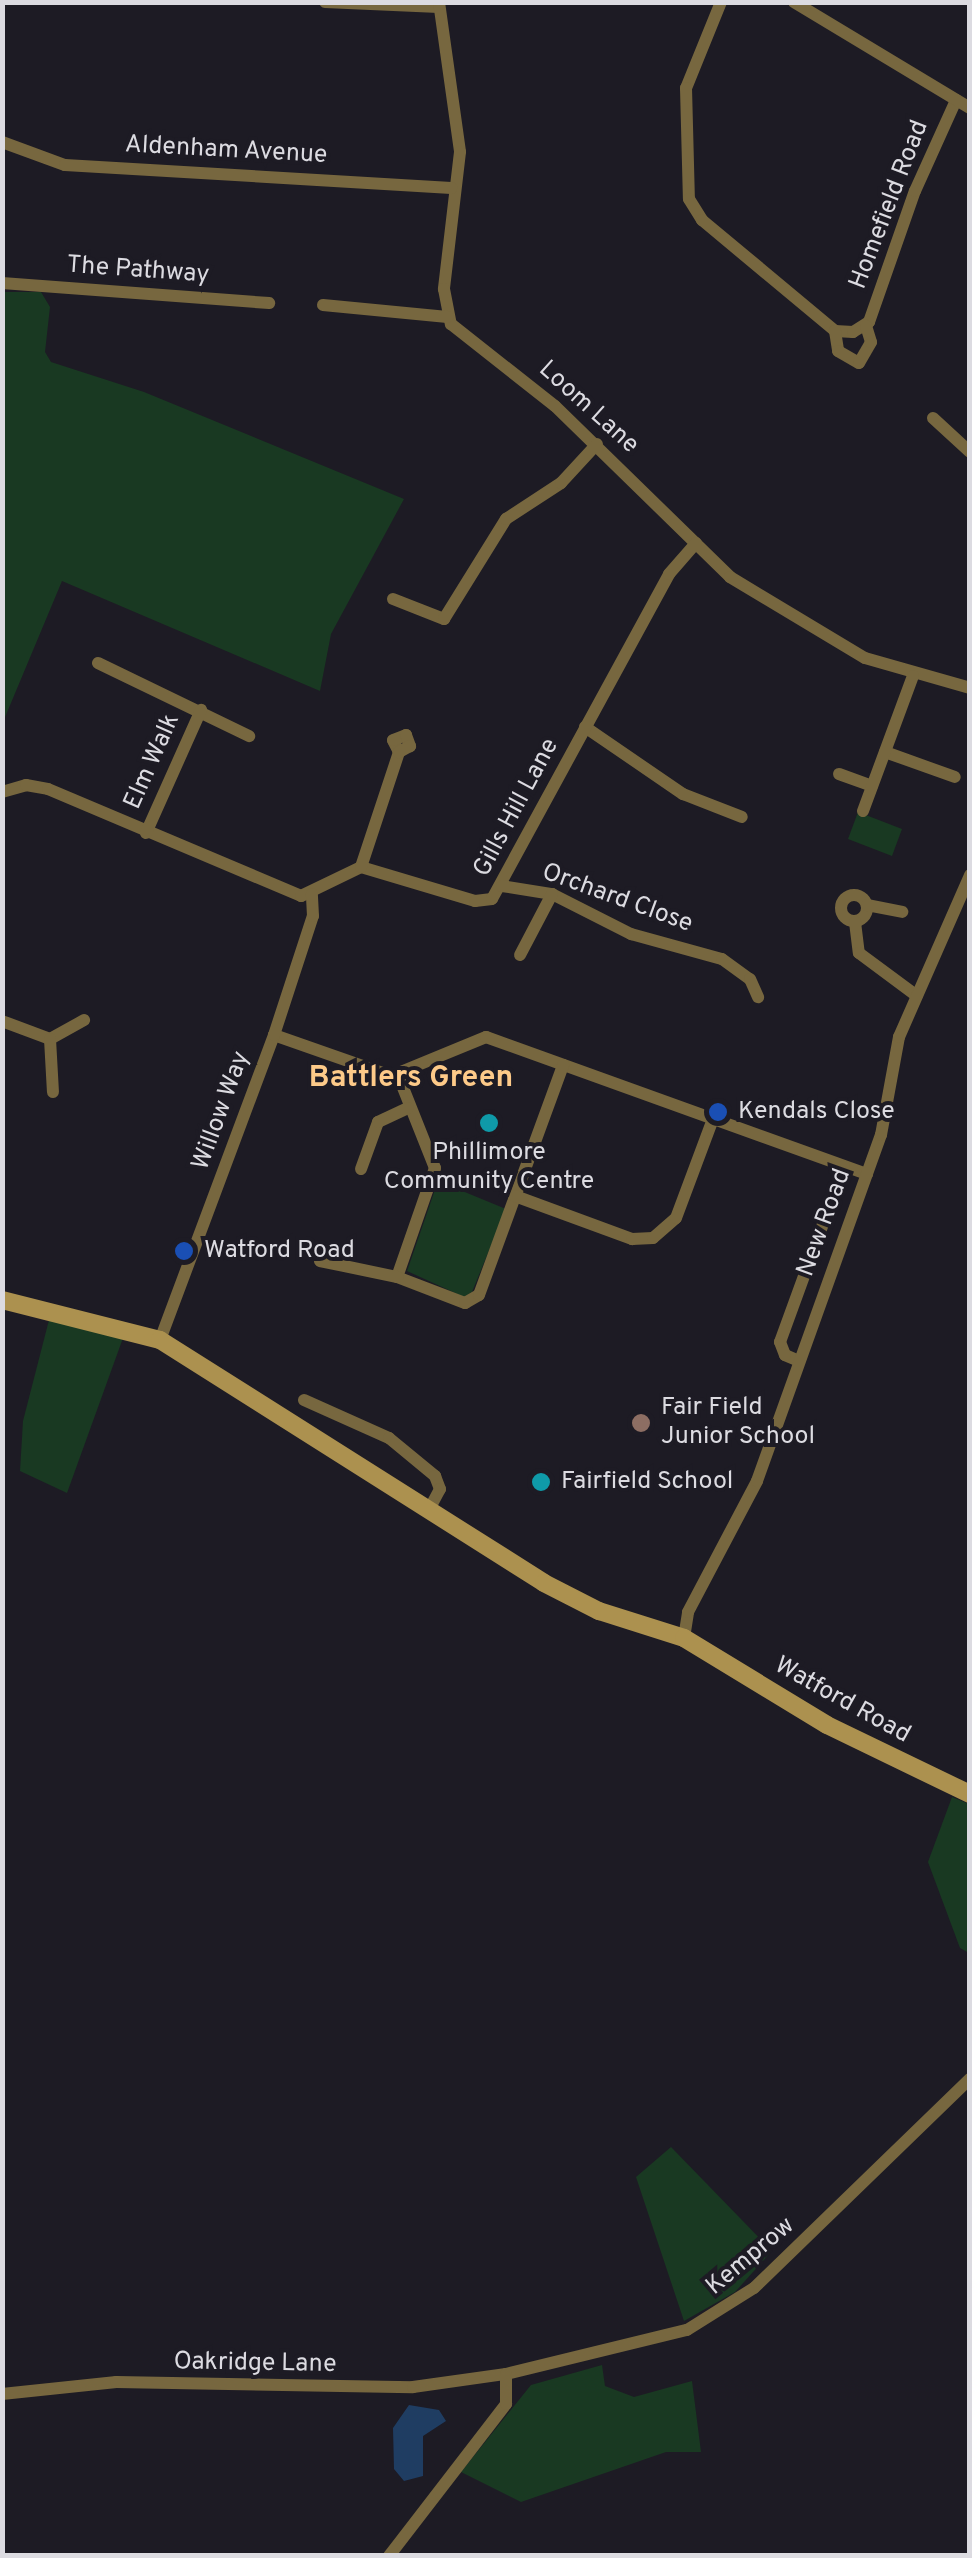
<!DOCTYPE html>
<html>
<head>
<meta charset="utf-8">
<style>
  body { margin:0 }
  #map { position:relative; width:972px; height:2558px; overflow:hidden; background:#1d1b24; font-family:Overpass,sans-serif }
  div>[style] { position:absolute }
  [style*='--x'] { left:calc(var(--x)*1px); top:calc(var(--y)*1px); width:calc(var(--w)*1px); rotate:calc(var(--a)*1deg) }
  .green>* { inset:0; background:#193922 }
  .water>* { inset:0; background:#1f3d62 }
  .minor>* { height:12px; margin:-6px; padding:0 6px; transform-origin:6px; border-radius:6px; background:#77673f }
  .minor>.ring { margin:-6px; padding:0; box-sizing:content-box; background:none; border:12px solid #77673f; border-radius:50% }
  .secondary>* { height:18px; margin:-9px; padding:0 9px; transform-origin:9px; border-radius:9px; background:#ac914f }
  .dots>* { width:28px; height:28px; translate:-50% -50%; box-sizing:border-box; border:5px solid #1d1b24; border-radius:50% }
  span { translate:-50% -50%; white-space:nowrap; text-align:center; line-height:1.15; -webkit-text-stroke:8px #1d1b24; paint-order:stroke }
  .street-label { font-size:25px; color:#dcdbe1 }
  .poi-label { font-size:25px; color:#dcdbe1 }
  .left { translate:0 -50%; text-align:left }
  .quarter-label { font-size:30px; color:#fdca89; font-weight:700 }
  .frame { position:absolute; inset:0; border:5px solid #dcdbe1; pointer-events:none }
</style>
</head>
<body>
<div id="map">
  <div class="green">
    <div style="clip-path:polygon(5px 292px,41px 292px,50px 307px,45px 352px,51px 362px,144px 392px,404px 499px,331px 634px,320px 691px,62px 581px,3px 722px)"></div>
    <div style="clip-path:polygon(858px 812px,902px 829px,892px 856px,848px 839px)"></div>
    <div style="clip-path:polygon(438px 1181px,506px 1209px,472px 1292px,464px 1297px,407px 1271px)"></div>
    <div style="clip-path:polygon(49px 1320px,123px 1338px,67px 1493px,20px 1471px,23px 1421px)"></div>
    <div style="clip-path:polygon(952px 1797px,969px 1804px,969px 1953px,960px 1948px,928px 1862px)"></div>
    <div style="clip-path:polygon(671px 2147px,772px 2251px,735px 2292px,684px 2321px,636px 2177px)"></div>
    <div style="clip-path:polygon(602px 2365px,605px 2386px,634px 2397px,692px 2381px,701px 2452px,666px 2452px,521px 2502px,461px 2472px,531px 2385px)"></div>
  </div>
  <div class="water">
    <div style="clip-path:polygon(409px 2405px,439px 2410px,446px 2421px,423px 2436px,423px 2476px,404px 2481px,394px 2469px,393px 2428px)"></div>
  </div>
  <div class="minor">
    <div style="--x:325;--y:2;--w:114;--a:2.5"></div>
    <div style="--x:439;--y:2;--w:151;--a:82"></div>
    <div style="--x:460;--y:152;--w:138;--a:96.7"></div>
    <div style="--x:444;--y:289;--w:36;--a:79"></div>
    <div style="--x:451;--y:324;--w:132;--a:38.3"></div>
    <div style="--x:555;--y:406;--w:245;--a:44.3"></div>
    <div style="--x:730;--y:577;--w:157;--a:31"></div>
    <div style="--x:865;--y:658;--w:109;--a:15.9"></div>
    <div style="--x:721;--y:2;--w:93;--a:112.1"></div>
    <div style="--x:686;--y:88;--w:111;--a:88.5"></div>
    <div style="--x:689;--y:199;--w:25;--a:58"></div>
    <div style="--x:702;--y:220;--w:173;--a:39.8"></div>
    <div style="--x:835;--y:331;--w:18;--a:3"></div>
    <div style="--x:853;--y:332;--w:19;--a:-32"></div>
    <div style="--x:869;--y:322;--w:139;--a:-70.7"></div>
    <div style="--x:915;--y:191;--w:100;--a:-65.7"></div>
    <div style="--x:794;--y:2;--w:205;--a:31.1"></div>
    <div style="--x:2;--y:142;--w:67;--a:20.1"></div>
    <div style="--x:65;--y:165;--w:387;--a:3.4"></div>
    <div style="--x:2;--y:283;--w:268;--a:4.3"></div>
    <div style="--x:323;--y:305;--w:125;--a:5.5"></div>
    <div style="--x:835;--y:331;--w:20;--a:81"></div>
    <div style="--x:838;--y:351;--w:24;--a:30"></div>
    <div style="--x:859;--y:363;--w:24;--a:-60"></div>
    <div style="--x:871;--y:342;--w:17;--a:-107"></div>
    <div style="--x:933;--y:418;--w:50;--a:42.6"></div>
    <div style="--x:393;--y:599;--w:55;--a:21.4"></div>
    <div style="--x:444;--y:619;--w:118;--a:-58.2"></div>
    <div style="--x:506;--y:519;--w:66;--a:-33.2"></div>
    <div style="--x:561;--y:483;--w:53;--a:-47.3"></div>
    <div style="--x:98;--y:663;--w:168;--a:25.8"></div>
    <div style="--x:585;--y:727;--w:119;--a:34.4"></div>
    <div style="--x:683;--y:794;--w:63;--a:21.3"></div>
    <div style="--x:885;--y:752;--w:74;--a:19.7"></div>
    <div style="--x:839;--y:774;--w:35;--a:20"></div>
    <div style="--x:2;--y:792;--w:25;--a:-16"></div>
    <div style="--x:26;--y:785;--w:22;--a:10"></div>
    <div style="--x:48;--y:789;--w:275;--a:22.9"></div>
    <div style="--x:301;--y:896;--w:67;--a:-25.8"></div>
    <div style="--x:361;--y:867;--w:119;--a:16.6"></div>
    <div style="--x:475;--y:901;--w:17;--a:-7"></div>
    <div style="--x:492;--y:899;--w:370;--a:-61.4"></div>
    <div style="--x:669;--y:574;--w:41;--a:-48.9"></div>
    <div style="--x:863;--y:811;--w:144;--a:-69.7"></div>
    <div style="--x:146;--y:833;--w:135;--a:-65.9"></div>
    <div style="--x:361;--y:867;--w:121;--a:-71.7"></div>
    <div style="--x:399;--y:752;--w:13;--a:-117"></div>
    <div style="--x:393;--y:740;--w:14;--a:-21"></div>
    <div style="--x:406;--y:735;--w:12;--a:70"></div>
    <div style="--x:410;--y:746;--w:13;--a:151"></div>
    <div style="--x:502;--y:886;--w:51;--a:9.1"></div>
    <div style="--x:552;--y:894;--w:89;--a:26.9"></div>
    <div style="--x:631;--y:934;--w:94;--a:15.4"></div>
    <div style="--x:722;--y:959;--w:34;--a:36"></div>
    <div style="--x:750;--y:979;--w:20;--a:66"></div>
    <div class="ring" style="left:841px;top:895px;width:14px;height:14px"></div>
    <div style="--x:867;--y:905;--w:36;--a:11"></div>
    <div style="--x:855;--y:922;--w:31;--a:83"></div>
    <div style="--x:859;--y:953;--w:72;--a:36.6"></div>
    <div style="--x:520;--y:955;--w:69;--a:-62.3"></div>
    <div style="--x:2;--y:1021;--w:51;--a:20.6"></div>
    <div style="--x:50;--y:1039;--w:39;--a:-29"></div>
    <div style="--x:274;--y:1035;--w:124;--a:19.3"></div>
    <div style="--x:391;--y:1076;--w:103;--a:-22.3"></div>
    <div style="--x:486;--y:1037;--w:405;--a:19.8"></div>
    <div style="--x:50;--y:1039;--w:53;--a:86.8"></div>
    <div style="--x:398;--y:1075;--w:100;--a:68.3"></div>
    <div style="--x:435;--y:1168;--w:115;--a:109.2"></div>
    <div style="--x:397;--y:1277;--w:73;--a:20.9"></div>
    <div style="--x:465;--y:1303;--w:16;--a:-30"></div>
    <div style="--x:479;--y:1295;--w:245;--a:-69.9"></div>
    <div style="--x:361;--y:1169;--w:50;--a:-70.1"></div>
    <div style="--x:378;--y:1122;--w:33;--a:-25"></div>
    <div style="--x:515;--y:1196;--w:125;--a:20.2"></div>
    <div style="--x:632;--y:1239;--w:21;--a:-3"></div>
    <div style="--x:653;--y:1238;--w:30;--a:-41"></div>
    <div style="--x:676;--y:1218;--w:106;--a:-69.5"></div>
    <div style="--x:320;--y:1261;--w:79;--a:11.7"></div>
    <div style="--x:160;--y:1340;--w:326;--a:-69.5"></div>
    <div style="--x:274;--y:1035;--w:125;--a:-71.9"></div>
    <div style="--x:313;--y:916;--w:22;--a:-93"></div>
    <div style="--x:799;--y:1361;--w:15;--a:-157"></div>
    <div style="--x:785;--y:1355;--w:14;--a:-111"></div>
    <div style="--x:780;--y:1342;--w:187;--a:-70"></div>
    <div style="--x:304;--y:1400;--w:93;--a:24.1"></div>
    <div style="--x:389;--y:1438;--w:60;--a:39.6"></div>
    <div style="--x:435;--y:1476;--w:14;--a:69"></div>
    <div style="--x:440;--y:1489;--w:21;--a:118"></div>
    <div style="--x:684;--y:1638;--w:26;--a:-81"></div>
    <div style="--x:688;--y:1612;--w:148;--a:-62.2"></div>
    <div style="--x:757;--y:1481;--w:368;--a:-70.3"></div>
    <div style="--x:881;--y:1135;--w:100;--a:-79.6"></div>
    <div style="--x:899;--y:1037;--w:177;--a:-66.3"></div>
    <div style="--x:2;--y:2394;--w:115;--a:-6"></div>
    <div style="--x:116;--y:2382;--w:297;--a:1"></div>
    <div style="--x:413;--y:2387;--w:94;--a:-8"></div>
    <div style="--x:506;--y:2374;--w:186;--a:-13.7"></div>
    <div style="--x:687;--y:2330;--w:79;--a:-32.1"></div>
    <div style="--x:754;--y:2288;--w:301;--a:-44.1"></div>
    <div style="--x:389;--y:2556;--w:192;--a:-52.4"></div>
    <div style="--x:506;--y:2404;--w:30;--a:-90"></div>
  </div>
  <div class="secondary">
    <div style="--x:2;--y:1300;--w:163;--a:14.2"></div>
    <div style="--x:160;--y:1340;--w:454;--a:32.3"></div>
    <div style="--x:544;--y:1583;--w:62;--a:27"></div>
    <div style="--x:599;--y:1611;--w:89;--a:17.6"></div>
    <div style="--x:684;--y:1638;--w:167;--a:31.3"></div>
    <div style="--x:827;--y:1725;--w:159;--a:25.8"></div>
  </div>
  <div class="dots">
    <div style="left:718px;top:1112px;background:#1a4fb4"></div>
    <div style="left:489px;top:1123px;background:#0f9aa8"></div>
    <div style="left:184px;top:1251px;background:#1a4fb4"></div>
    <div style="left:641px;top:1423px;background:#8d6e63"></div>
    <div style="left:541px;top:1482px;background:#0f9aa8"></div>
  </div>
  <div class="street-label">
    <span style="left:226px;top:151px;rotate:3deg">Aldenham Avenue</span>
    <span style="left:890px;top:205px;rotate:-69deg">Homefield Road</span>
    <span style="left:138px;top:271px;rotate:4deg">The Pathway</span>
    <span style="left:588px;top:408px;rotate:42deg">Loom Lane</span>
    <span style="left:153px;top:762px;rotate:-66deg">Elm Walk</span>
    <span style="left:517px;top:808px;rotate:-62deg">Gills Hill Lane</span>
    <span style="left:617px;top:899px;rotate:20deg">Orchard Close</span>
    <span style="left:222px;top:1111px;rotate:-70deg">Willow Way</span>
    <span style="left:825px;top:1223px;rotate:-70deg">New Road</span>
    <span style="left:842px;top:1701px;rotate:29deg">Watford Road</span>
    <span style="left:751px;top:2257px;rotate:-40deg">Kemprow</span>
    <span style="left:255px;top:2364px;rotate:1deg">Oakridge Lane</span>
  </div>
  <div class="poi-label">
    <span class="left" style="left:738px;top:1112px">Kendals Close</span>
    <span style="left:489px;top:1168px">Phillimore<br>Community Centre</span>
    <span class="left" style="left:204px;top:1251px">Watford Road</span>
    <span class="left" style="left:661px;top:1423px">Fair Field<br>Junior School</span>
    <span class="left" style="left:561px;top:1482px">Fairfield School</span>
  </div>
  <div class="quarter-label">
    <span style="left:411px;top:1079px">Battlers Green</span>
  </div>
  <div class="frame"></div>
</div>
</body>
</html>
